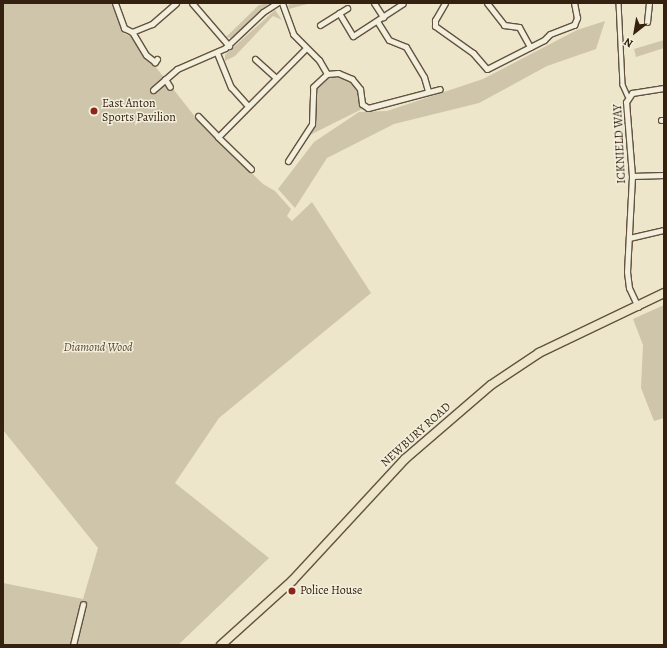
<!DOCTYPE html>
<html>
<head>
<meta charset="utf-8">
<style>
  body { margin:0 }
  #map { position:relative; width:667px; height:648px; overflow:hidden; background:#ede6cb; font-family:Alegreya,serif }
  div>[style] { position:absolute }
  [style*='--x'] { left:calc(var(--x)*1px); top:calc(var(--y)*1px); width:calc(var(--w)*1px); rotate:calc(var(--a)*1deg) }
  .green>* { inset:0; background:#cec5ab }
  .roads { filter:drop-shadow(1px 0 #63523e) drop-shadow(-1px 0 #63523e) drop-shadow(0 1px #63523e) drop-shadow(0 -1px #63523e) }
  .pedestrian>* { height:3.5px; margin:-1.75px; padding:0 1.75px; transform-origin:1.75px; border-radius:1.75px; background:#f3efdd }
  .minor>* { height:5px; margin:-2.5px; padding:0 2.5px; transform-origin:2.5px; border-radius:2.5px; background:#f3efdd }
  .primary>* { height:8px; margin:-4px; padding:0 4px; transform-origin:4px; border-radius:4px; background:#ede6cb }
  .dots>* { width:11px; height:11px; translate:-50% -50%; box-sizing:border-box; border:2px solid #f3efdd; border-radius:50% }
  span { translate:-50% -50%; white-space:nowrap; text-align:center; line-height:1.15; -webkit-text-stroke:3px #f3efdd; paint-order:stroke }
  .poi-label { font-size:12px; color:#35210f }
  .left { translate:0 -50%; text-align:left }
  .street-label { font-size:12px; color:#35210f }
  .park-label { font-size:12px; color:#5b4a36; font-style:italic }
  .frame { position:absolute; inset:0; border:4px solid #35210f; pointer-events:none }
  .north { position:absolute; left:615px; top:12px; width:40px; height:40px; -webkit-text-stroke:3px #f3efdd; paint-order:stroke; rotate:211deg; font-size:11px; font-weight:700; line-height:16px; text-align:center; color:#35210f }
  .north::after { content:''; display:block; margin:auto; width:14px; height:18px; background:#35210f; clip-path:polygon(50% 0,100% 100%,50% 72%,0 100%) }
</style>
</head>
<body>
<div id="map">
  <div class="green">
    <div style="clip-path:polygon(3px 3px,112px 3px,123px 33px,132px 37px,200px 123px,263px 184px,275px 191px,291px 209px,287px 216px,292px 221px,312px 202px,371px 293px,219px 418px,175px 483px,269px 558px,178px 645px,3px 645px,3px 583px,83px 599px,98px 548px,3px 430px)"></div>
    <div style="clip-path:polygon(269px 3px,232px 38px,226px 37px,259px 5px)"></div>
    <div style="clip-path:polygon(295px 3px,311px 3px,289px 9px,288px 5px)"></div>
    <div style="clip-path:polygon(275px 10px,282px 20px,273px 16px,235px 56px,225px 61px,225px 55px)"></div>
    <div style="clip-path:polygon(605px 21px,596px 49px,547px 66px,479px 103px,394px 124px,327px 158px,295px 208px,278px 189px,314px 142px,359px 112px,387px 111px,483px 79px,577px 30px)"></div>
    <div style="clip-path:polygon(664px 40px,664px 48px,636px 57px,634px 49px)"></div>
    <div style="clip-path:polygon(338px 75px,350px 79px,357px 87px,362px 109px,310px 135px,316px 116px,316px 88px,322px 80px)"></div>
    <div style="clip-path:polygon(664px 305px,664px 418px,654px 421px,641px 388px,643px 345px,633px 319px)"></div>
  </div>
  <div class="roads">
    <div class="pedestrian">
      <div style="--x:619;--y:3;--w:82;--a:87.2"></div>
      <div style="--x:623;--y:85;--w:12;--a:66"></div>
    </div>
    <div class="minor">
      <div style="--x:115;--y:3;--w:27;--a:70"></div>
      <div style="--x:124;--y:28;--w:9;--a:27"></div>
      <div style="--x:192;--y:3;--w:57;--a:49.3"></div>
      <div style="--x:282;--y:3;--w:33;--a:70"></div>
      <div style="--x:293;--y:34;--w:37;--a:45"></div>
      <div style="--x:319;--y:60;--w:16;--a:60"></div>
      <div style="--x:374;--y:3;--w:17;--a:57"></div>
      <div style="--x:445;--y:3;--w:20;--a:120"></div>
      <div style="--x:435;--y:20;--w:6;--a:90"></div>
      <div style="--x:435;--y:26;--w:47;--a:35.4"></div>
      <div style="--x:473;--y:53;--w:21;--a:49"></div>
      <div style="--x:487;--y:69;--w:64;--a:-27"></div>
      <div style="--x:544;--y:40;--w:8;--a:-45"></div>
      <div style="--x:550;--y:34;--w:26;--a:-21"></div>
      <div style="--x:574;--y:25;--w:8;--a:-67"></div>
      <div style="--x:577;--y:18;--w:15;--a:-101"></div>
      <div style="--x:487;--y:3;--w:28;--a:52"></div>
      <div style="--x:504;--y:25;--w:15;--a:8"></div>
      <div style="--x:519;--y:27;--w:23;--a:61"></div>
      <div style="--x:339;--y:13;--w:27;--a:59"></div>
      <div style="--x:353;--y:36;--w:59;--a:-33.1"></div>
      <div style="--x:377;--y:21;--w:22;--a:58"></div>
      <div style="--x:389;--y:40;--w:18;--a:22"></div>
      <div style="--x:406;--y:47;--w:35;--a:59"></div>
      <div style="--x:424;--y:77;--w:15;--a:74"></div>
      <div style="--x:647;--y:22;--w:19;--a:-84"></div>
      <div style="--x:320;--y:25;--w:32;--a:-32"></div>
      <div style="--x:217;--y:53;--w:37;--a:68"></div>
      <div style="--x:231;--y:87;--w:25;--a:48"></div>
      <div style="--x:157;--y:59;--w:4;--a:124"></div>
      <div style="--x:155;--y:62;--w:11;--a:-142"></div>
      <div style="--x:146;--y:55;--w:27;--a:-121"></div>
      <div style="--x:132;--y:32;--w:22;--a:-22"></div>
      <div style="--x:152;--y:24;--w:32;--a:-41"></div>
      <div style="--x:255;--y:59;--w:28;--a:42"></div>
      <div style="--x:165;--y:79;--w:9;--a:58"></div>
      <div style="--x:153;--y:90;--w:32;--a:-41"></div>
      <div style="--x:177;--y:69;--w:52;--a:-23.6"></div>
      <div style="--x:225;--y:48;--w:52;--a:-43.5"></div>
      <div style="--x:263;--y:12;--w:17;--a:-33"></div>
      <div style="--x:198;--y:116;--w:29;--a:46"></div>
      <div style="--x:661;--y:120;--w:3;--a:0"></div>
      <div style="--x:288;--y:161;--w:44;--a:-57"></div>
      <div style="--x:312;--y:124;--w:37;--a:-88"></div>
      <div style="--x:313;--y:87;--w:19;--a:-43"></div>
      <div style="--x:327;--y:74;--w:11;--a:-5"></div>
      <div style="--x:338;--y:73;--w:15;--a:23"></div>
      <div style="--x:352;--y:79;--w:13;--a:51"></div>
      <div style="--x:360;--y:89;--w:15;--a:82"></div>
      <div style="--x:362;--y:104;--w:7;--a:34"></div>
      <div style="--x:368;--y:108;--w:74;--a:-14.8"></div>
      <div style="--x:251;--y:169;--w:46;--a:-135.9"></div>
      <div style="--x:218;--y:137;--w:125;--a:-45.3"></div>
      <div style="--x:632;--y:176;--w:32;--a:-2"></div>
      <div style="--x:629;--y:238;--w:36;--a:-13"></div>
      <div style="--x:638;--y:307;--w:21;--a:-115"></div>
      <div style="--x:629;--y:288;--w:16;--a:-97"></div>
      <div style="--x:627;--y:272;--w:96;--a:-87"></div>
      <div style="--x:632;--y:176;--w:74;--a:-94.6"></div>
      <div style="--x:626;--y:102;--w:11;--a:-56"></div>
      <div style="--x:632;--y:93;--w:32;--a:-9"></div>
      <div style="--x:73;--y:645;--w:42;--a:-76.3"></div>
    </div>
    <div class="primary">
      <div style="--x:221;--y:645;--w:96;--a:-42"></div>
      <div style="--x:292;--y:581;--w:166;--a:-47.2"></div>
      <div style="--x:405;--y:459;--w:113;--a:-40.7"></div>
      <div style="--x:491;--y:385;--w:58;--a:-33.7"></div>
      <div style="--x:539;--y:353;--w:139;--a:-25.6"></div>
    </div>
  </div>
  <div class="dots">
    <div style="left:94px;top:111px;background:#8f2418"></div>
    <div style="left:292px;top:591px;background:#8f2418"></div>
  </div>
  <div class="poi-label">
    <span class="left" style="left:102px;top:111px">East Anton<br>Sports Pavilion</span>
    <span class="left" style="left:300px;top:591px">Police House</span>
  </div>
  <div class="street-label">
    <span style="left:620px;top:144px;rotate:-93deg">ICKNIELD WAY</span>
    <span style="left:416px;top:435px;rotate:-42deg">NEWBURY ROAD</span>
  </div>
  <div class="park-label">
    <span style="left:98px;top:348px">Diamond Wood</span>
  </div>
  <div class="frame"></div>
  <div class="north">N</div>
</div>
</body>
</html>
